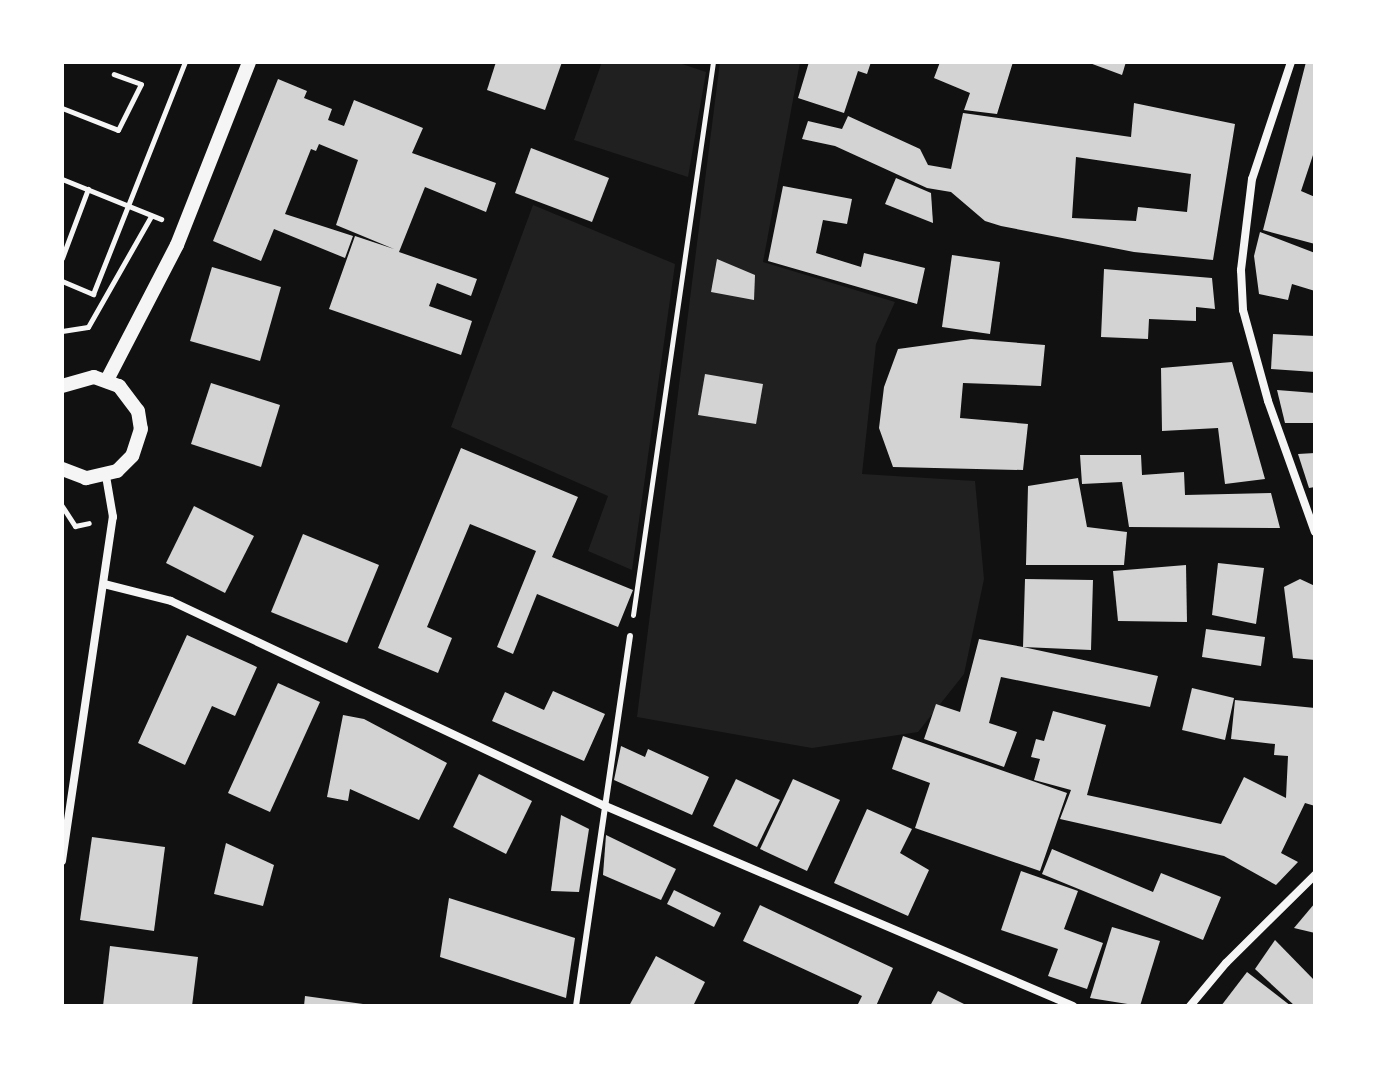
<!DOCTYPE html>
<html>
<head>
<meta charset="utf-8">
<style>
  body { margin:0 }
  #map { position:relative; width:1377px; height:1068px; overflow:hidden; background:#111; font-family:"Nunito Sans",sans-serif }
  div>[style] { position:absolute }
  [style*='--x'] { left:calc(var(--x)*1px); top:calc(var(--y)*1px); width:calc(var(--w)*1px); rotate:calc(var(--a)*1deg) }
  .green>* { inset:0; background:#202020 }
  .building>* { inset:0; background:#d3d3d3 }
  .path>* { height:5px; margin:-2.5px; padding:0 2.5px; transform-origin:2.5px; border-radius:2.5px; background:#f5f5f5 }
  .service>* { height:6px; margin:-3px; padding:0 3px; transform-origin:3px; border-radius:3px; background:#f5f5f5 }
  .minor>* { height:8px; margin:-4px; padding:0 4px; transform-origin:4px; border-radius:4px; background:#f5f5f5 }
  .tertiary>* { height:14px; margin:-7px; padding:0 7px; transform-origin:7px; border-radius:7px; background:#f5f5f5 }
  span { translate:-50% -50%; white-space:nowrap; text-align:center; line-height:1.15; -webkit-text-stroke:6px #fff; paint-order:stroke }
  .frame { position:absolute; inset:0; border:64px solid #fff; pointer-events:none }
</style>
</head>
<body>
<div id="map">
  <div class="green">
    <div style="clip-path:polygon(602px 62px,676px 62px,706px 72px,688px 177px,574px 140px)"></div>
    <div style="clip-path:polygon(720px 62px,800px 62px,763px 262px,895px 302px,876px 344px,862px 474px,975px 481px,984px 579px,964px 674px,918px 732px,812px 748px,637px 717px)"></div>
    <div style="clip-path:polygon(533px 205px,675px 264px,632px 570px,588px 551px,608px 496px,451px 427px)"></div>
  </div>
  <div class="building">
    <div style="clip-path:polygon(496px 62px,562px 62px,545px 110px,487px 90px)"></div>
    <div style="clip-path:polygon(809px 62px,871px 62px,867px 74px,858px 71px,844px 113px,798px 98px)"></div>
    <div style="clip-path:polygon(940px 62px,1013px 62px,997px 114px,964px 110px,970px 93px,934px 78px)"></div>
    <div style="clip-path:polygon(1087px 62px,1126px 62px,1122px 75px)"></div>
    <div style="clip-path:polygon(1306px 62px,1315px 62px,1315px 149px,1301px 191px,1315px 197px,1315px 244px,1263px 230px)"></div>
    <div style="clip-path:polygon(278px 79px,307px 91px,304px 98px,332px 109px,328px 120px,344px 126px,354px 100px,423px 128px,412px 153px,496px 183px,486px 212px,425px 187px,399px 252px,477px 279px,471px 296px,437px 283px,429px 306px,472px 321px,461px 355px,329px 309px,355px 236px,394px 249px,336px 225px,358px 160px,319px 144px,316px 151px,311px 149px,285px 214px,353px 236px,345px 258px,274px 229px,261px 261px,213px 241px)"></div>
    <div style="clip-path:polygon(evenodd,1134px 103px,1235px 124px,1213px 260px,1134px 252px,1001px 226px,985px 221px,951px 192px,927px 188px,835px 146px,802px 139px,808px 121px,842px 129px,848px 116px,920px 149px,928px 165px,951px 169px,963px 113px,1131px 137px,1134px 103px,1076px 157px,1191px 174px,1187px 212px,1138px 207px,1136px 221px,1072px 218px,1076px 157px)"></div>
    <div style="clip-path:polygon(531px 148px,609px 178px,592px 222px,515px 193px)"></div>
    <div style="clip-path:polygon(896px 178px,931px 193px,933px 223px,885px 204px)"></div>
    <div style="clip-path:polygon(783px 186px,852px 199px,847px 224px,823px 220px,816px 253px,861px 267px,864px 253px,925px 268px,917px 304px,768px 261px)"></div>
    <div style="clip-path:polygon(1260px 232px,1315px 253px,1315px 291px,1292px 284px,1288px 300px,1259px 294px,1254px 256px)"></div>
    <div style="clip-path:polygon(952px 255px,1000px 262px,990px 334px,942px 327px)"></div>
    <div style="clip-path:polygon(717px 259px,755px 275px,754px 300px,711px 292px)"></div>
    <div style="clip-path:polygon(212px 267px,281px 287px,260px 361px,190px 341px)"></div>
    <div style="clip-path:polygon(1104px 269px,1212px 278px,1215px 309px,1196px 307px,1196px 321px,1149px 319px,1148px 339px,1101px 337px)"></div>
    <div style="clip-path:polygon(1273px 334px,1315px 336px,1315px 372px,1271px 369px)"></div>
    <div style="clip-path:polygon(971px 339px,1045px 345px,1041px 386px,963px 383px,960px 418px,1028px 424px,1023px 470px,893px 467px,879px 428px,884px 387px,898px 349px)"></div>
    <div style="clip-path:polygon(1232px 362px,1265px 479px,1225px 484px,1218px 428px,1162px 431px,1161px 368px)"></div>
    <div style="clip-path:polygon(705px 374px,763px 384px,756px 424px,698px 415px)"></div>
    <div style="clip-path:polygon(211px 383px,280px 405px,261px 467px,191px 444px)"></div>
    <div style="clip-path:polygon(1277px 390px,1315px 393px,1315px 423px,1285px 423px)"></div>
    <div style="clip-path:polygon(461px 448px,578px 497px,552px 557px,633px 590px,618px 627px,537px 594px,513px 654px,497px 647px,536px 551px,470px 524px,427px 627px,452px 638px,438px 673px,378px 648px)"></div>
    <div style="clip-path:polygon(1315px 453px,1315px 487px,1309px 488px,1298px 454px)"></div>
    <div style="clip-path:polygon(1080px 455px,1141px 455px,1142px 475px,1184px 472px,1185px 495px,1271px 493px,1280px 528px,1129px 527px,1122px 482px,1082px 484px)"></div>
    <div style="clip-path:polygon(1078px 478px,1087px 527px,1127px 532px,1124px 565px,1026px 565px,1028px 486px)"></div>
    <div style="clip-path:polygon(194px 506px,254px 536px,225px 593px,166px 563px)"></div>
    <div style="clip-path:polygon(303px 534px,379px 565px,347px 643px,271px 612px)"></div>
    <div style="clip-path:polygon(1218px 563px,1264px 568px,1256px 624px,1212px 615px)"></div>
    <div style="clip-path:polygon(1186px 565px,1187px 622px,1118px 621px,1113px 571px)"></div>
    <div style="clip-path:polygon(1025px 579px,1093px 580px,1091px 650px,1023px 647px,1158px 676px,1150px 707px,1001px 677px,989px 723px,1017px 732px,1004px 767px,924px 739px,936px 704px,960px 712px,979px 639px,1023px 647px)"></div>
    <div style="clip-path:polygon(1300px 579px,1315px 586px,1315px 660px,1293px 658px,1284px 587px)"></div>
    <div style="clip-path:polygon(1206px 629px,1265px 637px,1261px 666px,1202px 657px)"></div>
    <div style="clip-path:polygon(187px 635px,257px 667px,235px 716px,212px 706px,185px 765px,138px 743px)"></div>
    <div style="clip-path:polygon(278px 683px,320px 702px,270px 812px,228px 793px)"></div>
    <div style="clip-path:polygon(1192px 688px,1234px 698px,1225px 740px,1182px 730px)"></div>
    <div style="clip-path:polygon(553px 691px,605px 714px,584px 761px,492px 721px,505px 692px,544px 710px)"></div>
    <div style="clip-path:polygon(1235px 700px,1315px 708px,1315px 806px,1305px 803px,1281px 853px,1298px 862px,1276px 885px,1224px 856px,1060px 819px,1071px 790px,1034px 780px,1040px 759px,1031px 757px,1036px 739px,1044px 741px,1053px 711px,1106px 725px,1087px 795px,1221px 824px,1244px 777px,1286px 798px,1288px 756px,1274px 755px,1275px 744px,1231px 739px)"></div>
    <div style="clip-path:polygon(343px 715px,364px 719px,447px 763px,419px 820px,350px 789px,348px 801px,327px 797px)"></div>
    <div style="clip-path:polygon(903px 736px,1067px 793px,1040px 871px,915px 828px,930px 783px,892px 769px)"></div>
    <div style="clip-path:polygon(621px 746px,645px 757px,648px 749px,709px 777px,692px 815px,614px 780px)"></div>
    <div style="clip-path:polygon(479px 774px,532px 801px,506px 854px,453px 827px)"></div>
    <div style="clip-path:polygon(736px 779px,780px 800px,757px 847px,713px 826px)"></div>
    <div style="clip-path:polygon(793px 779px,840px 800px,807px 871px,760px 849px)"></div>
    <div style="clip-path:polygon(867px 809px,912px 829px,900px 853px,929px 870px,908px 916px,834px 883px)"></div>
    <div style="clip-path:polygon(561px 815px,589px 829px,579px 892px,551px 891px)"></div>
    <div style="clip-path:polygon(606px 835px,676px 869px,661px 900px,603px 875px)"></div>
    <div style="clip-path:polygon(92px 837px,165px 847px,154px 931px,80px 920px)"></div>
    <div style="clip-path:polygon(226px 843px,274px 865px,263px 906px,214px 894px)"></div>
    <div style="clip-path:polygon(1052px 849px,1153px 892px,1161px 873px,1221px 897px,1203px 940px,1042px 874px)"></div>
    <div style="clip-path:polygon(1021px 871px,1078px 891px,1064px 929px,1103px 943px,1087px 989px,1048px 976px,1058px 949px,1001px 930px)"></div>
    <div style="clip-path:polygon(674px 890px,721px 913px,714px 927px,667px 904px)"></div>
    <div style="clip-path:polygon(449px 898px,575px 938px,566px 998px,440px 957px)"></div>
    <div style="clip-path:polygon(1315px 903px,1315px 933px,1294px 928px)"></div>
    <div style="clip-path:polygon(760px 905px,893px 968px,876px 1006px,857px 1006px,862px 996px,743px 941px)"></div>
    <div style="clip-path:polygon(1112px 927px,1160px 941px,1140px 1006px,1090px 998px)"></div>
    <div style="clip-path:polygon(1275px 940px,1315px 981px,1315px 1006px,1295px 1006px,1255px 969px)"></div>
    <div style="clip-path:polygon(110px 946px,198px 957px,192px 1006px,103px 1006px)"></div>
    <div style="clip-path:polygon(656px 956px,705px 982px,693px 1006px,629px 1006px)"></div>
    <div style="clip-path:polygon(1247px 972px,1291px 1006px,1221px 1006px)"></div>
    <div style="clip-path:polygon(938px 991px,968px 1006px,930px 1006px)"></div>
    <div style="clip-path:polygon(305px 996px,363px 1004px,363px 1006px,304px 1006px)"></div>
  </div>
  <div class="path">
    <div style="--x:62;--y:108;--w:60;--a:21.4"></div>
    <div style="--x:118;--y:130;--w:51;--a:-63.4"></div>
    <div style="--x:141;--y:84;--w:29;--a:-160"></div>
    <div style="--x:62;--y:179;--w:107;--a:22"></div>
    <div style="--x:62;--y:258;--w:74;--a:-69.4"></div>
    <div style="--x:62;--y:281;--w:34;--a:23"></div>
    <div style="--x:93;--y:294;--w:250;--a:-68.4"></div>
    <div style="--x:62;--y:331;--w:26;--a:-9"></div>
    <div style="--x:88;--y:327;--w:128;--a:-60.4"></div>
    <div style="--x:62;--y:506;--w:24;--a:57"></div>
    <div style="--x:75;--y:526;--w:14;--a:-12"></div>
    <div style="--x:633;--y:615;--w:559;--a:-81.77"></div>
  </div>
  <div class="service">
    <div style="--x:576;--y:1006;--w:374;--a:-81.7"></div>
  </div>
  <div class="minor">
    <div style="--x:1291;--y:62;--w:123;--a:108.4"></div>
    <div style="--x:1252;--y:179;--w:92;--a:96.9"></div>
    <div style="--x:1241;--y:270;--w:40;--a:87.1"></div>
    <div style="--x:1243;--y:310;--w:94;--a:74.6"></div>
    <div style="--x:1268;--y:401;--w:139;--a:70.3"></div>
    <div style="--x:104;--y:584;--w:69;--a:14.2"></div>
    <div style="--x:171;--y:601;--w:478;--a:25.3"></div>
    <div style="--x:603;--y:805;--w:511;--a:23.15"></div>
    <div style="--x:62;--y:861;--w:348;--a:-81.6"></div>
    <div style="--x:113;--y:517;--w:42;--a:-99.7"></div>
    <div style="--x:1190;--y:1006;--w:56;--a:-50.1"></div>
    <div style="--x:1226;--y:963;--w:125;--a:-44.7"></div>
  </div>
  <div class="tertiary">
    <div style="--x:107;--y:380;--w:152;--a:-62.6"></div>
    <div style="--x:177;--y:245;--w:197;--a:-68.5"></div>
    <div style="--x:62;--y:386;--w:33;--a:-16"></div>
    <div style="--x:94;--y:377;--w:27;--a:20"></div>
    <div style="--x:119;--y:386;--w:31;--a:53"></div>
    <div style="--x:138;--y:411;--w:18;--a:81"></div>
    <div style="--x:141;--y:429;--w:28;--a:108"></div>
    <div style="--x:132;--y:456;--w:21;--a:135"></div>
    <div style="--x:117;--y:471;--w:32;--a:167"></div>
    <div style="--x:86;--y:478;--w:26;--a:-159"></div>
  </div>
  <div class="frame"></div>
</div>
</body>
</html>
